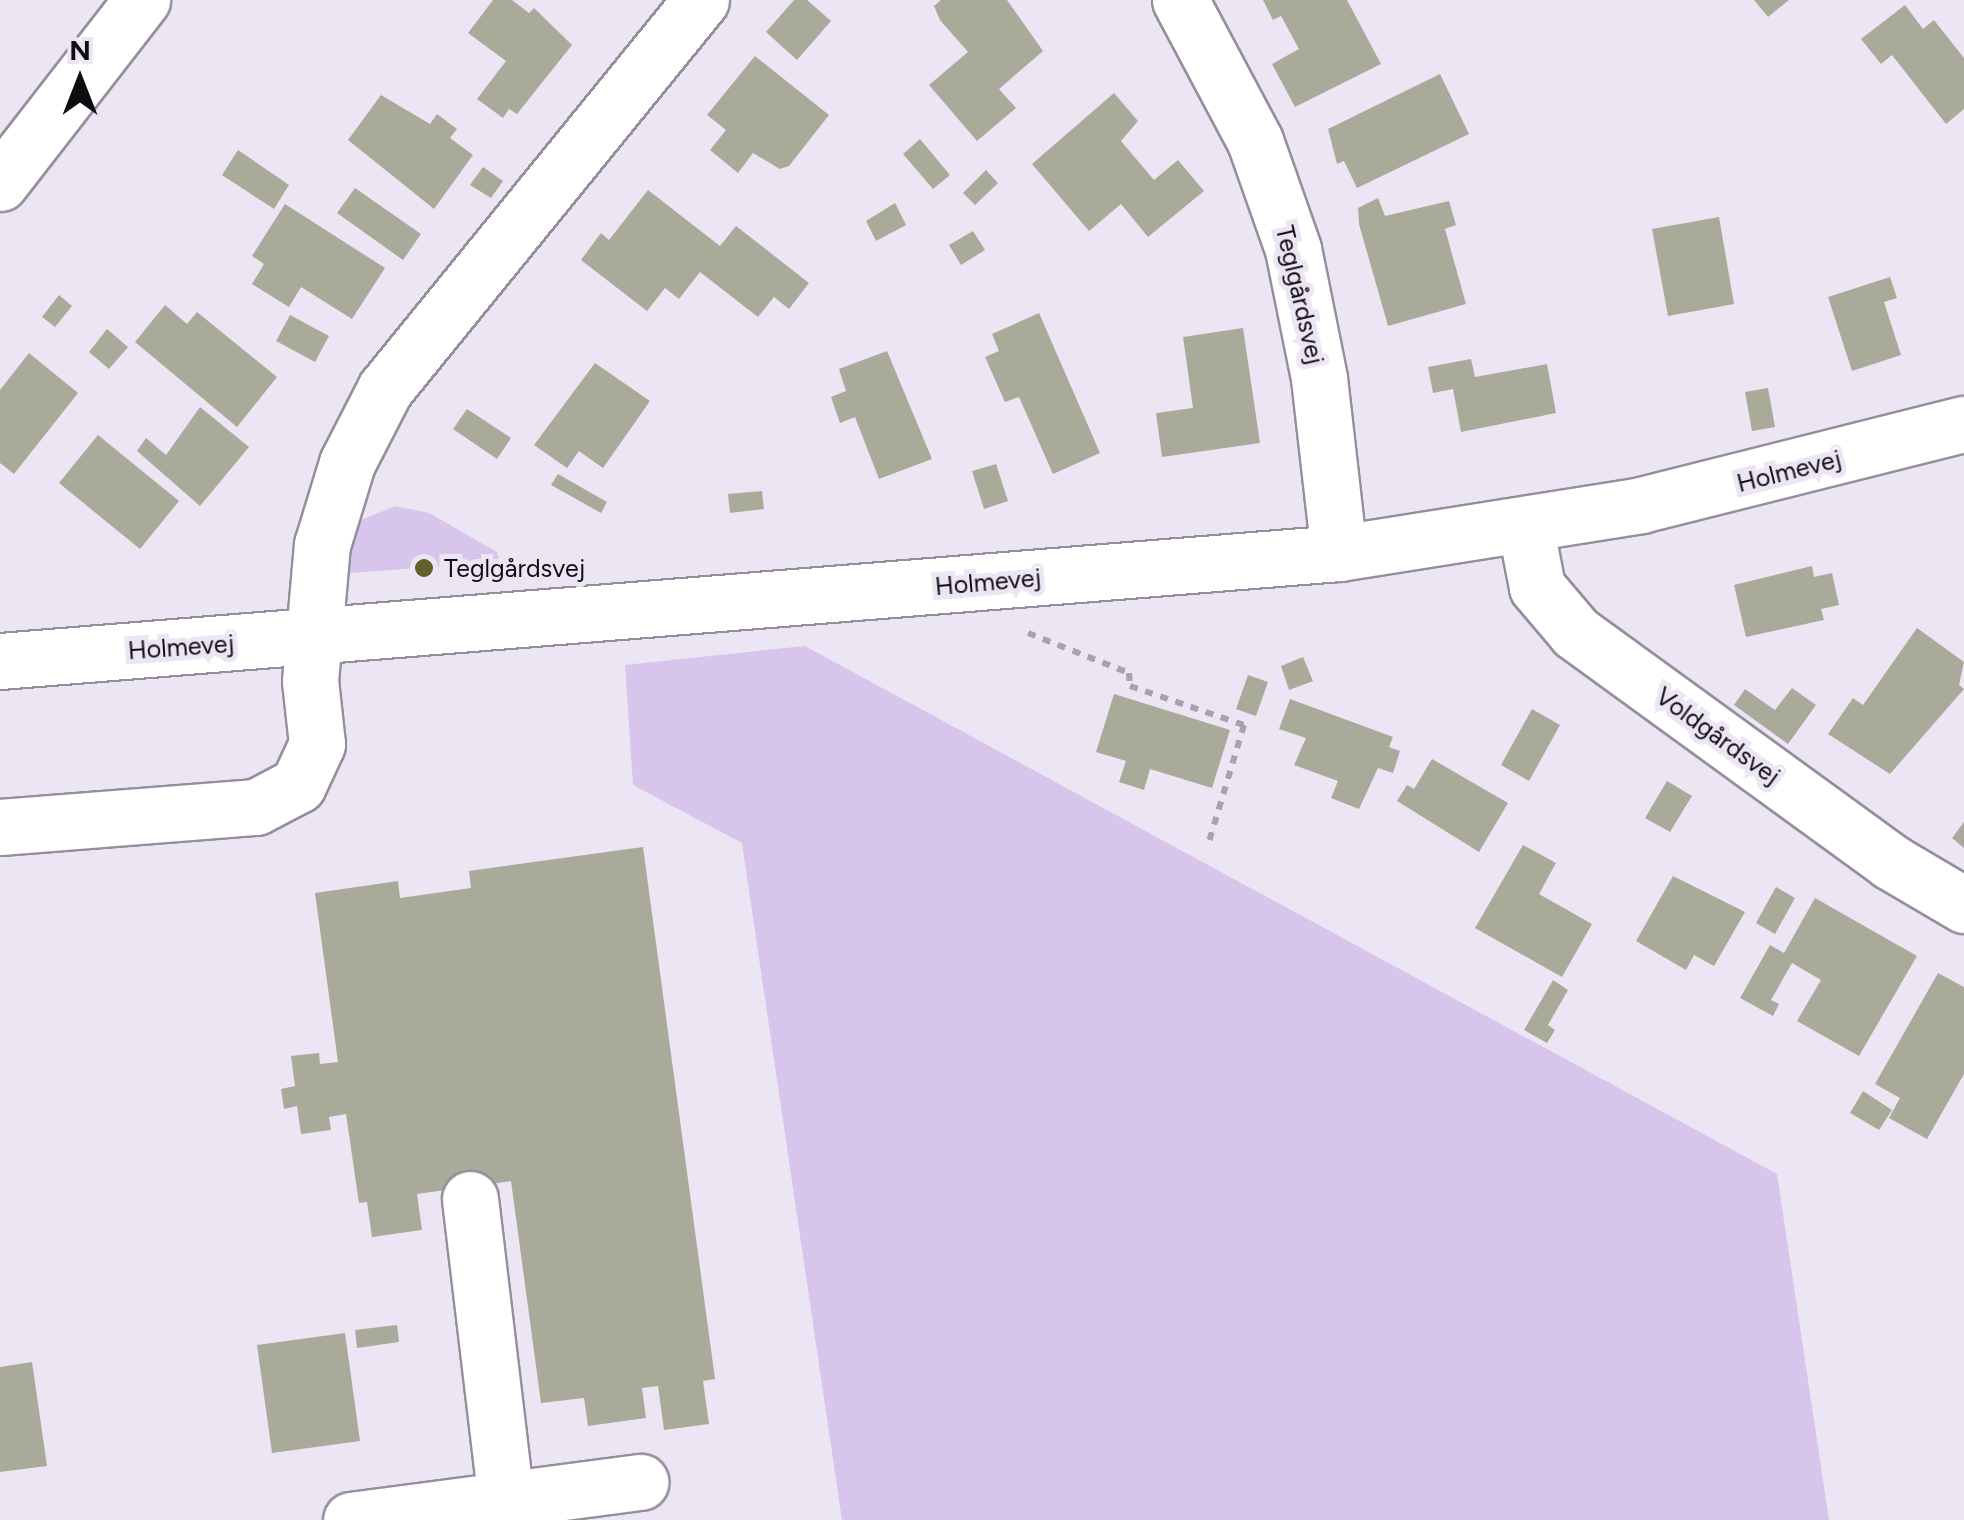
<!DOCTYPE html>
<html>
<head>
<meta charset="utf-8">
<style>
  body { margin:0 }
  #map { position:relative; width:1964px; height:1520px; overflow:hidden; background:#ece5f4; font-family:Figtree,sans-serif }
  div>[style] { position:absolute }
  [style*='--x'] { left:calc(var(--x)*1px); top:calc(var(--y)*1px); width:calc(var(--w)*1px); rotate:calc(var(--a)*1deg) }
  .green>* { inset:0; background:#d8c5ec }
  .building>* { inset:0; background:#aaaa9a }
  .path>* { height:6px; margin-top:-3px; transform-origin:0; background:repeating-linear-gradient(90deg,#a7a2ae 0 8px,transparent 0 16px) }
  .roads { filter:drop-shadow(2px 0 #958f9d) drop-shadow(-2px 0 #958f9d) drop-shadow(0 2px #958f9d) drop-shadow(0 -2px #958f9d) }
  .minor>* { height:55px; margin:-27.5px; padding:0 27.5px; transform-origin:27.5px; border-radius:27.5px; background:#fff }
  .dots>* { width:28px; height:28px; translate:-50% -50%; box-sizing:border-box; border:5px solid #ece5f4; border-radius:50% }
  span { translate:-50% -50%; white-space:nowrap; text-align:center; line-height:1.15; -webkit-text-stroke:10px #ece5f4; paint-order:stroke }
  .street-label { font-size:25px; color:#0f0d12 }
  .poi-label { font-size:25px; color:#0f0d12 }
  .left { translate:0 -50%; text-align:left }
  .north { position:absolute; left:30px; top:30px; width:100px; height:100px; -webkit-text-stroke:8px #ece5f4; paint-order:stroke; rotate:0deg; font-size:28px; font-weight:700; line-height:40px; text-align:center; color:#0f0d12 }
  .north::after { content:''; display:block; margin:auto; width:35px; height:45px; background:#0f0d12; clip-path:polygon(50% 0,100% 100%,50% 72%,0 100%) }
</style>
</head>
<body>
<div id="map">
  <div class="green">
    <div style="clip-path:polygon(395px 506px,429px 513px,497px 552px,500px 562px,350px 573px,345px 541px,359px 521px)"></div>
    <div style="clip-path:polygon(805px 646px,1777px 1174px,1829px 1520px,842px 1520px,742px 843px,633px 785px,625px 665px)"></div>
  </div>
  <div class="building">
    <div style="clip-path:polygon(493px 0,512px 0,529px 13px,534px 8px,572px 45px,517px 114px,509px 109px,503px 118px,477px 99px,506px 61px,468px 33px)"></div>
    <div style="clip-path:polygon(794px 0,807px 0,831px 21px,797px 60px,766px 32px)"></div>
    <div style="clip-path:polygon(941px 0,1007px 0,1043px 51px,999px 89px,1016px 108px,977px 141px,929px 85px,968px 52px,940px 20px,934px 6px)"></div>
    <div style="clip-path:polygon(1263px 0,1347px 0,1381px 64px,1295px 107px,1272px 64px,1299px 49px,1281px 16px,1273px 20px)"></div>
    <div style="clip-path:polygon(1754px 0,1789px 0,1768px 17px)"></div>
    <div style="clip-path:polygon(1905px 5px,1923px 29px,1934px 20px,1964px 58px,1964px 109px,1946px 124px,1892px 55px,1881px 64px,1861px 39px)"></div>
    <div style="clip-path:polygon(755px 56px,829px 115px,789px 166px,780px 169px,753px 153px,738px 173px,710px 150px,726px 130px,707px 115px)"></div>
    <div style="clip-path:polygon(1440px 74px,1469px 134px,1357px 188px,1344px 161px,1337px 164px,1328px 129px)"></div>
    <div style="clip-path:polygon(1114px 93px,1138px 121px,1121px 141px,1154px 180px,1178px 160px,1204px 191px,1148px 237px,1121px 204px,1089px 231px,1032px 164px)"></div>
    <div style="clip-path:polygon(381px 95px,430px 124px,437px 114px,457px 129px,450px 138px,473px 155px,434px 209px,348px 140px)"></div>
    <div style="clip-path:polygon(920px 139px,950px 175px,933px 189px,903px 154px)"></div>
    <div style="clip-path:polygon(238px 150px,289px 185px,274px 209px,222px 175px)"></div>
    <div style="clip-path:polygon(483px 167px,503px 181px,491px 198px,470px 185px)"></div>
    <div style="clip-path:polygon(986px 170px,998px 183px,975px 205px,963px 193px)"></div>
    <div style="clip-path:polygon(355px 188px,421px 234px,403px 260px,337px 213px)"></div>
    <div style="clip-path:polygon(648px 190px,720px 246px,736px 226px,809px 283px,789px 309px,774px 297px,758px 317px,700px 272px,679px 299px,665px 288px,647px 311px,581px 260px,601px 233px,609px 240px)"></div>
    <div style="clip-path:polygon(1378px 198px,1385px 216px,1449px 201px,1456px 225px,1445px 229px,1466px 304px,1388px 326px,1359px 224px,1358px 208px)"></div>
    <div style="clip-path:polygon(895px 203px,906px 225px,876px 241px,866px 221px)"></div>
    <div style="clip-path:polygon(285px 204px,385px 268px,352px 319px,301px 287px,289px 307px,252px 284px,264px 264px,252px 256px)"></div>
    <div style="clip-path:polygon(1719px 217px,1734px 304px,1668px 316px,1652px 229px)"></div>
    <div style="clip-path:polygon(973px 231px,985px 250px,961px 265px,949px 245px)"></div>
    <div style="clip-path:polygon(1890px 277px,1897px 298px,1884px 302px,1901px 355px,1852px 371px,1828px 297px)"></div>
    <div style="clip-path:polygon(59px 295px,72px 306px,55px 327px,42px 317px)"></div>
    <div style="clip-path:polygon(165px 305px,187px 324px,197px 312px,277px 377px,237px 427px,135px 342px)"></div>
    <div style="clip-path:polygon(1039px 313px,1100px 453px,1053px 474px,1019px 397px,1005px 402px,985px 357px,999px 351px,992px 334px)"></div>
    <div style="clip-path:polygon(290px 315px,329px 336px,315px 362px,276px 341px)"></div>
    <div style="clip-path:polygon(1243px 328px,1260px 443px,1162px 457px,1156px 413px,1193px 408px,1183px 337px)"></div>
    <div style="clip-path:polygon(107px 329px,128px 347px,109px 369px,89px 352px)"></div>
    <div style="clip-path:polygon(887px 351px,932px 459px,879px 479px,855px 417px,840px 423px,831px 397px,846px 391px,839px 369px)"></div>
    <div style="clip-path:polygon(29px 353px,78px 393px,14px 474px,0 463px,0 390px)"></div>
    <div style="clip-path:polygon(1471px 359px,1475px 377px,1547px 364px,1556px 413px,1461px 432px,1453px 389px,1433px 393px,1428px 367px)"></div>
    <div style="clip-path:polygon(595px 363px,650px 401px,603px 468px,579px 451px,567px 468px,534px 445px)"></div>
    <div style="clip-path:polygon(1768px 388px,1775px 427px,1752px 431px,1745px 392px)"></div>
    <div style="clip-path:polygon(200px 407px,249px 447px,200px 506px,137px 451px,146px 438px,166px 455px)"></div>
    <div style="clip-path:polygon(467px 409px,511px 438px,497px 459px,453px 429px)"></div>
    <div style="clip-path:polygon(98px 435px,179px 501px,140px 549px,59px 483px)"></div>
    <div style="clip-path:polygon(996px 464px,1008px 501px,984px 509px,972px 471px)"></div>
    <div style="clip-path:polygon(558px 474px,607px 502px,601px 513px,551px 485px)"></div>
    <div style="clip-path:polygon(762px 491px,764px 509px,730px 513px,728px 494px)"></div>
    <div style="clip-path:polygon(1812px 566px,1814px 577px,1832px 573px,1839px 605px,1821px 609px,1824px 620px,1746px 637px,1734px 585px)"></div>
    <div style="clip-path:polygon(1917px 628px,1964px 662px,1959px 685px,1964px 689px,1890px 774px,1828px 734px,1853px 698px,1863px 705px)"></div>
    <div style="clip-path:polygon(1303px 657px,1313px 681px,1289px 690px,1281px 666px)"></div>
    <div style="clip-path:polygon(1248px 675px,1268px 682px,1256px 716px,1236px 709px)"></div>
    <div style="clip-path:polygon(1792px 688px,1816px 705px,1788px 744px,1734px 705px,1745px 689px,1775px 710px)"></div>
    <div style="clip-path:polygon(1114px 694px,1230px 730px,1212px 788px,1150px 769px,1144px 790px,1119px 782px,1126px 761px,1096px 752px)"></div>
    <div style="clip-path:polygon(1290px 699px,1393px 737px,1389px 747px,1400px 751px,1393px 773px,1378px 768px,1359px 809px,1331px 798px,1338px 781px,1294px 765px,1306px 738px,1279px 729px)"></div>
    <div style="clip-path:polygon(1532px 709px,1560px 725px,1529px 781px,1501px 765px)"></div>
    <div style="clip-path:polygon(1432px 759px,1508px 803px,1479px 852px,1397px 801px,1407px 785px,1414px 789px)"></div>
    <div style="clip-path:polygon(1667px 781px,1692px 796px,1670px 832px,1645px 818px)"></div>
    <div style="clip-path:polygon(1964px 822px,1964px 848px,1952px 838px)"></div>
    <div style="clip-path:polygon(1523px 845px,1556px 863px,1539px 894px,1592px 924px,1562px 977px,1475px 928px)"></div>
    <div style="clip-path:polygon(643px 847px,715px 1379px,703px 1381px,709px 1424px,664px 1430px,658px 1386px,642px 1388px,646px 1418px,588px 1426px,584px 1398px,541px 1403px,511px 1181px,417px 1194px,422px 1230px,372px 1237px,367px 1202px,359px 1203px,346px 1114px,329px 1117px,331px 1130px,301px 1134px,297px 1106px,284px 1109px,281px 1089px,295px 1086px,291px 1056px,319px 1053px,320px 1064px,338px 1062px,315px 893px,398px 881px,400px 898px,471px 888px,469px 871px)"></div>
    <div style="clip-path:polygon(1673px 876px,1745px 912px,1714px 966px,1694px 955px,1686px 970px,1636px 941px)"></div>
    <div style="clip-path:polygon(1776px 887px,1795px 898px,1775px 934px,1756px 923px)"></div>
    <div style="clip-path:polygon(1815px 898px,1917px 956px,1859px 1056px,1797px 1021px,1821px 980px,1792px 963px,1771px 1000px,1779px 1004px,1773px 1016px,1740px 998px,1770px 945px,1784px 953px)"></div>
    <div style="clip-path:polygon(1938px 973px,1964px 987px,1964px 1074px,1927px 1139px,1889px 1118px,1900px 1098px,1875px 1084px)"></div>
    <div style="clip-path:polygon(1553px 980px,1568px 990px,1548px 1025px,1555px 1030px,1547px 1043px,1524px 1030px)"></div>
    <div style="clip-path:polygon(1863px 1091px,1892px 1110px,1879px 1130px,1850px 1113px)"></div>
    <div style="clip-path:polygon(397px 1325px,399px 1342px,357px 1348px,355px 1330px)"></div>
    <div style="clip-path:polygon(345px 1333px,360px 1441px,272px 1453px,257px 1345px)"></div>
    <div style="clip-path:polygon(32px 1362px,47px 1466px,0 1472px,0 1367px)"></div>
  </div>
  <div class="path">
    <div style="--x:1028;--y:633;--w:109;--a:21.6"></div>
    <div style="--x:1129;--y:673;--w:13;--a:86"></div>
    <div style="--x:1130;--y:686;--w:120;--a:18.9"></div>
    <div style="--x:1244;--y:725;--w:122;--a:106.7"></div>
  </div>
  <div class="roads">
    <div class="minor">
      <div style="--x:1180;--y:0;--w:160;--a:62"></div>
      <div style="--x:1255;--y:141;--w:114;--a:70.6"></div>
      <div style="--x:1293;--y:249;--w:132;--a:78.6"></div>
      <div style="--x:1319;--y:378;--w:176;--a:83.5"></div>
      <div style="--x:0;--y:183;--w:232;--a:-52.2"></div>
      <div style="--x:1525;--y:525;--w:63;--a:79"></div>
      <div style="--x:1537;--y:587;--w:60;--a:49.7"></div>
      <div style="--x:1576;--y:633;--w:389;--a:36"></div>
      <div style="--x:1891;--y:862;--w:85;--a:30.5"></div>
      <div style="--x:0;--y:661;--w:1343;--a:-4.61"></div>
      <div style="--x:1339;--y:553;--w:306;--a:-9"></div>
      <div style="--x:1641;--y:505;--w:333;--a:-14.1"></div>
      <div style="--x:0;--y:827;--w:257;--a:-4.5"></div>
      <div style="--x:256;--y:807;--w:47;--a:-27.6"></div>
      <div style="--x:298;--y:785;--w:45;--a:-65.1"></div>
      <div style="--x:317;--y:744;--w:63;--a:-96.3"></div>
      <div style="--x:310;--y:681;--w:137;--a:-85"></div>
      <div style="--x:322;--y:545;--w:86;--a:-73"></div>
      <div style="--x:347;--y:463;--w:83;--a:-62.8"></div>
      <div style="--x:385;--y:389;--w:501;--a:-50.91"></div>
      <div style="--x:470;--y:1199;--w:302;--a:83.2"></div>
      <div style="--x:351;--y:1520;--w:292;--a:-7.5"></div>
    </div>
  </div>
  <div class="dots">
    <div style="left:424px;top:568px;background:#615f2c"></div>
  </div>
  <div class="street-label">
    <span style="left:1300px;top:295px;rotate:77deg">Teglgårdsvej</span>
    <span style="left:1789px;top:471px;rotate:-14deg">Holmevej</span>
    <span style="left:988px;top:582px;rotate:-5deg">Holmevej</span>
    <span style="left:181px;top:647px;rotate:-4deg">Holmevej</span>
    <span style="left:1718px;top:736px;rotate:36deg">Voldgårdsvej</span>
  </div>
  <div class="poi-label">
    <span class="left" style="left:444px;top:568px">Teglgårdsvej</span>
  </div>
  <div class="north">N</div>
</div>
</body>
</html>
